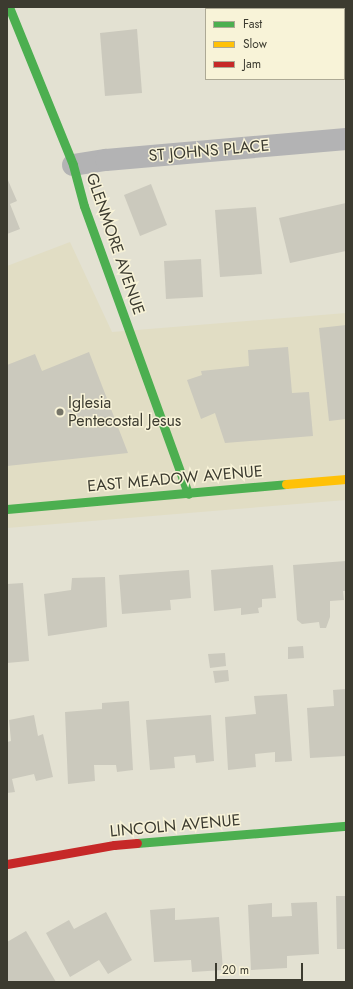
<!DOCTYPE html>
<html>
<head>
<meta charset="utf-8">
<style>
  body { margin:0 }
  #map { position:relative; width:353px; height:989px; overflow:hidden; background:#e3e1d2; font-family:Jost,sans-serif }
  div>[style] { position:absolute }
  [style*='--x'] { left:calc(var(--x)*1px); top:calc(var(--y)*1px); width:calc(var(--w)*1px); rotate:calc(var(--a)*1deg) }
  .built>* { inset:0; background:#e1ddc4 }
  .building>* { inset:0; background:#cbc9bd }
  .street>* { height:22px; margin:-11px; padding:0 11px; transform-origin:11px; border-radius:11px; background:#b3b3b4 }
  .fast>* { height:9px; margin:-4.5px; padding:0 4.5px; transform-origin:4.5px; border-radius:4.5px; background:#4caf50 }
  .slow>* { height:9px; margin:-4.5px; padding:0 4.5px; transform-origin:4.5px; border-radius:4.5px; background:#ffc107 }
  .jam>* { height:9px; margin:-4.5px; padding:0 4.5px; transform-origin:4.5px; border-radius:4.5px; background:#c62828 }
  .dots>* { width:11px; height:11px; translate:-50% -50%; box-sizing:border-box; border:2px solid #f8f3d8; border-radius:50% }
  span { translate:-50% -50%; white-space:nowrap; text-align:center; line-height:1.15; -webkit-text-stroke:3px #f8f3d8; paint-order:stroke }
  .street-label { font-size:16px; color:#3c3b30 }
  .poi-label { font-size:16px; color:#3c3b30 }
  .left { translate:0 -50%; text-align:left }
  .frame { position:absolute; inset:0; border:8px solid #3c3b30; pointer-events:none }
  .legend { position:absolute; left:205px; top:8px; width:140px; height:72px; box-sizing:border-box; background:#f8f3d8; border:1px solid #ada995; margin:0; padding:5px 7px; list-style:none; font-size:12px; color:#3c3b30 }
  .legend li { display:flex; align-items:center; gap:8px; height:20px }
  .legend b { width:20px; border:1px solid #ada995 }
  .scale { position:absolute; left:215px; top:963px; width:88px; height:18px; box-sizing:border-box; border:2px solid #3c3b30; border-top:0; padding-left:5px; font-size:12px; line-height:14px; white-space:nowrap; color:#3c3b30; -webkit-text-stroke:3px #f8f3d8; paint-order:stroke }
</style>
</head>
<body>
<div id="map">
  <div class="built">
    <div style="clip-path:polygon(70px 242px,112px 332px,346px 313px,346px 500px,7px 528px,7px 266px)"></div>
  </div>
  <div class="building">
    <div style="clip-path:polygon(265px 7px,297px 7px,297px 9px,265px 9px)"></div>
    <div style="clip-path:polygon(137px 29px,142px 93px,105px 96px,100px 33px)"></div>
    <div style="clip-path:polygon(344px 34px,346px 34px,346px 72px,344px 72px)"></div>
    <div style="clip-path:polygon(7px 178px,17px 201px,10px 204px,20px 229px,7px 234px)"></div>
    <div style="clip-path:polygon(151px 184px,167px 225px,140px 236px,124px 195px)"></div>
    <div style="clip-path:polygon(346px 203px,346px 251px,290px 263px,279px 218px)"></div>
    <div style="clip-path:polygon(256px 207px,262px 274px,220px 277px,215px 210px)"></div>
    <div style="clip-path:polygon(201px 259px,203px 297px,166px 299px,164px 261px)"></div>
    <div style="clip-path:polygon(346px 325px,346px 419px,329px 421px,319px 328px)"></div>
    <div style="clip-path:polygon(288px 347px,292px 393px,309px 392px,313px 436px,225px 443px,215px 413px,201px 419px,187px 380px,202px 375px,201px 371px,249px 366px,248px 350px)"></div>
    <div style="clip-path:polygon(89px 352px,128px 453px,7px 466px,7px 365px,35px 354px,42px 371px)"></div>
    <div style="clip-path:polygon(346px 561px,346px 591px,343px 591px,344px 600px,330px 601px,330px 617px,326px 628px,320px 628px,319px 622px,302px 624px,297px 620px,293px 565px)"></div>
    <div style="clip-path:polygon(273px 565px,276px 598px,262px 599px,262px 607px,258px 608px,259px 613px,241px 615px,241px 608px,214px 611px,211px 570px)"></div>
    <div style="clip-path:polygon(189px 570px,191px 598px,170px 600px,171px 610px,122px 614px,119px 575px)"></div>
    <div style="clip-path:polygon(105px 577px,107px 627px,48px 636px,44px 594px,71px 590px,72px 578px)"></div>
    <div style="clip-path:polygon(23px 583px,29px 661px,7px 663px,7px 584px)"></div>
    <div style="clip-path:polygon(303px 646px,304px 658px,288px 659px,288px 647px)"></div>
    <div style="clip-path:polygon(225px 653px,226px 666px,210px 668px,208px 654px)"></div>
    <div style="clip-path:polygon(228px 670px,229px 681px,215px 683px,213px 671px)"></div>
    <div style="clip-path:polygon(346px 689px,346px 756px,310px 758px,307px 708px,334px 706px,333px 690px)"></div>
    <div style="clip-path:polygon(287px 694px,292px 761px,275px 762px,275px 752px,255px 754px,256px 767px,228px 770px,225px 717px,256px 714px,254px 696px)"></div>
    <div style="clip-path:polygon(129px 701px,133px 770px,117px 772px,116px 765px,94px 765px,95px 781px,68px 784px,65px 712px,102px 709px,102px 703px)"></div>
    <div style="clip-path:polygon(34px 715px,38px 736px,43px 734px,53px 777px,36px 781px,34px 774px,12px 779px,15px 792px,7px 793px,7px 742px,11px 741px,9px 720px)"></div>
    <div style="clip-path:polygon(211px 715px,214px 761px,196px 763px,195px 755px,174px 757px,175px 768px,150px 770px,146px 720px)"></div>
    <div style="clip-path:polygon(336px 896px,346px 896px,346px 949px,337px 949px)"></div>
    <div style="clip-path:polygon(317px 902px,319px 954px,287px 956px,287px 968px,251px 970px,248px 905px,272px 903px,272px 917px,292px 916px,291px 903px)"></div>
    <div style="clip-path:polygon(175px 908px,175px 920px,219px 917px,223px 970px,192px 972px,191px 960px,154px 962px,150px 910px)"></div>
    <div style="clip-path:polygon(106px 912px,132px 960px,108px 974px,99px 960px,70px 977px,46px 933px,69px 920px,74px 929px)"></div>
    <div style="clip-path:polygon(26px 931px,56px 982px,7px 982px,7px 942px)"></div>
  </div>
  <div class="street">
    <div style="--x:73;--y:165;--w:33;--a:-9"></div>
    <div style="--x:106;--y:160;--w:241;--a:-5"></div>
  </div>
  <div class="fast">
    <div style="--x:9;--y:7;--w:170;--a:67.9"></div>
    <div style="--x:73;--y:165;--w:42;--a:75"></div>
    <div style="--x:84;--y:206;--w:306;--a:70.1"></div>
    <div style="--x:7;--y:509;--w:280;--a:-5.1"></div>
    <div style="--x:137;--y:843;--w:210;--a:-4.7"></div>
  </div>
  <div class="slow">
    <div style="--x:286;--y:484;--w:60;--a:-4.8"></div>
  </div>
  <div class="jam">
    <div style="--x:7;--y:864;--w:109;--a:-10.1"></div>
    <div style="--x:114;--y:845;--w:23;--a:-5"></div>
  </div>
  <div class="dots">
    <div style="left:60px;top:412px;background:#767569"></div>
  </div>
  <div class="street-label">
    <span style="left:209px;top:151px;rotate:-5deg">ST JOHNS PLACE</span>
    <span style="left:115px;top:244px;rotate:71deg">GLENMORE AVENUE</span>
    <span style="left:175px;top:479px;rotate:-5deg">EAST MEADOW AVENUE</span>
    <span style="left:175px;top:826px;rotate:-5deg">LINCOLN AVENUE</span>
  </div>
  <div class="poi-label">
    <span class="left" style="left:68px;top:412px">Iglesia<br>Pentecostal Jesus</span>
  </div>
  <div class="frame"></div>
  <ul class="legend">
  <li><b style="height:5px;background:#4caf50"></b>Fast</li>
  <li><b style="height:5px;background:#ffc107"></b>Slow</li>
  <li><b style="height:5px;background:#c62828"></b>Jam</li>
  </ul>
  <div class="scale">20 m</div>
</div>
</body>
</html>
